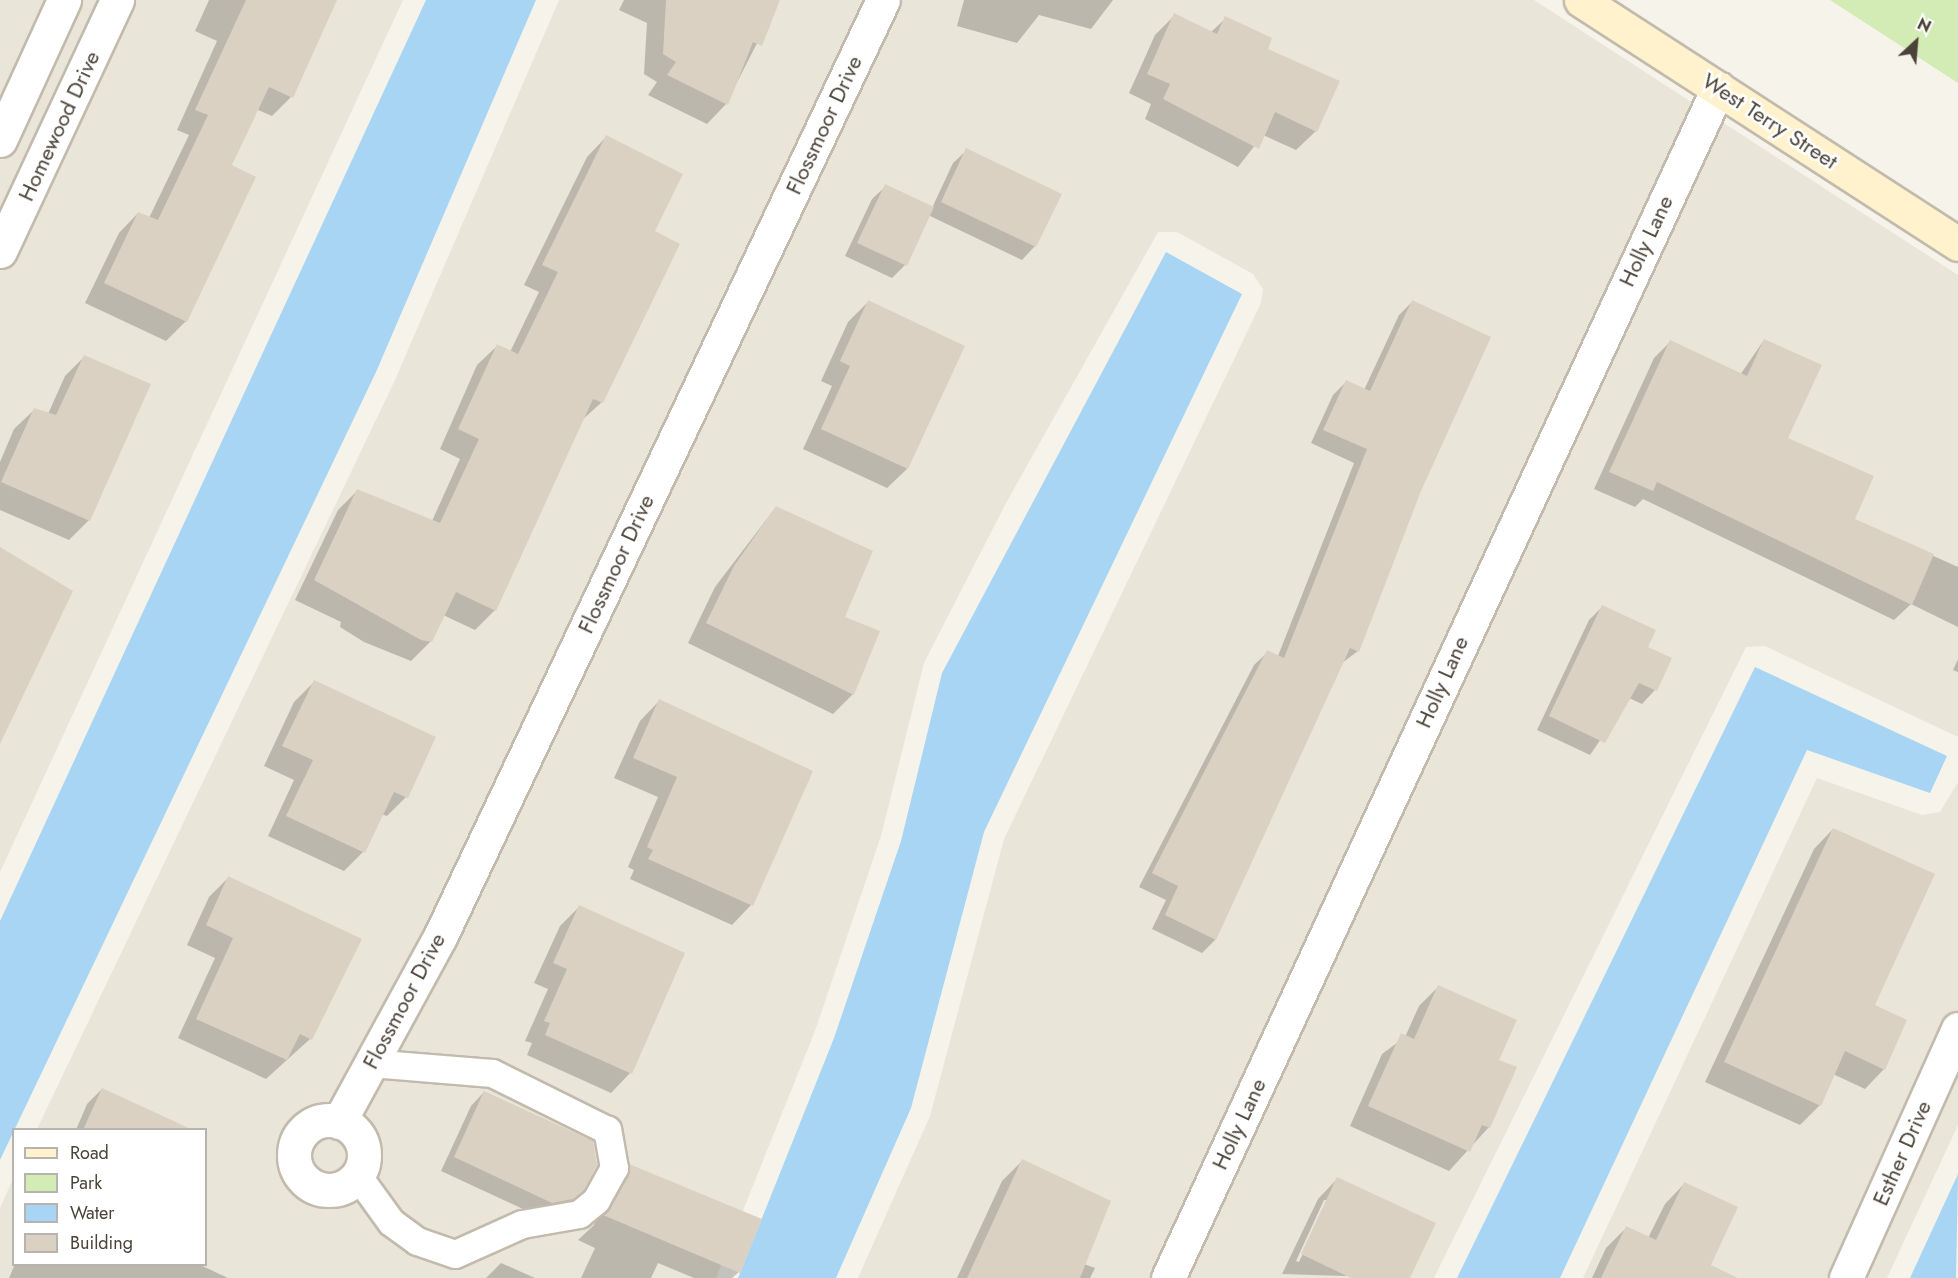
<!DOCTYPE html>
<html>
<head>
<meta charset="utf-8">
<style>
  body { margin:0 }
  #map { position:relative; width:1958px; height:1278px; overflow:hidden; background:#f6f3eb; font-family:Jost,sans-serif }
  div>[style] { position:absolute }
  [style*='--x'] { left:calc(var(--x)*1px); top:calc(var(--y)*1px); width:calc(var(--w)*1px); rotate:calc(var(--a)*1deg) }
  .residential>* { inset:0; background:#eae5d9 }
  .green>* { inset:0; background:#d3ebb4 }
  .water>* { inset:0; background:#a7d5f3 }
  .shadow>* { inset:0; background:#0003 }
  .building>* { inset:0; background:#dbd1c3 }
  .roads { filter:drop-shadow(2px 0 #c2bbad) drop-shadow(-2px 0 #c2bbad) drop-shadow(0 2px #c2bbad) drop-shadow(0 -2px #c2bbad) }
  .lane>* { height:27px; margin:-13.5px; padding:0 13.5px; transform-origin:13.5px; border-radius:13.5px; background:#fff }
  .street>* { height:33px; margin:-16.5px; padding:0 16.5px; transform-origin:16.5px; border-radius:16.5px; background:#fff }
  .street>.ring { margin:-16.5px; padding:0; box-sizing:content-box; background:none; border:33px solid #fff; border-radius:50% }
  .secondary>* { height:33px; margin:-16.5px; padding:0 16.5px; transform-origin:16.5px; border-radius:16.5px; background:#fff2cc }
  span { translate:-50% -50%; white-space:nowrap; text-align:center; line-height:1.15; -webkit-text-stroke:5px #fff; paint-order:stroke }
  .street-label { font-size:22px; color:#4b4339 }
  .legend { position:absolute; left:12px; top:1128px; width:195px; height:138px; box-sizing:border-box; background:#fff; border:2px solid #b7b4b0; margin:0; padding:8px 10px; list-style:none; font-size:18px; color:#4b4339 }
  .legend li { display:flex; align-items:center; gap:12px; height:30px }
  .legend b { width:30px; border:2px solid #b7b4b0 }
  .north { position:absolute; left:1886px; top:12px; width:60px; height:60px; -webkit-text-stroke:4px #fff; paint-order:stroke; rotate:26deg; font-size:16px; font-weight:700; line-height:24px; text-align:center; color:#4b4339 }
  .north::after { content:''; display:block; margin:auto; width:21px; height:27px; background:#4b4339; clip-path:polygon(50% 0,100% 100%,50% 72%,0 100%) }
</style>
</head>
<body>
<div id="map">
  <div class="residential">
    <div style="clip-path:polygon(0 0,403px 0,0 872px)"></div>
    <div style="clip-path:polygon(559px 0,1534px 0,1958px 275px,1958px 737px,1765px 646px,1746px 647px,1434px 1278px,858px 1278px,930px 1116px,1004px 839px,1261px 303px,1263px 289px,1253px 274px,1177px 232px,1158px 232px,1005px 505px,924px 663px,881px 836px,815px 1031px,716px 1278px,0 1278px,0 1208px,13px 1179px,14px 1264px,206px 1264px,206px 1130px,37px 1129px,395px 380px)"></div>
    <div style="clip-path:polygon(1817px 778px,1922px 815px,1940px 812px,1958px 782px,1958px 1125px,1887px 1278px,1583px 1278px)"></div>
  </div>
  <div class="green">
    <div style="clip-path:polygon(1830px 0,1958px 0,1958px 83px)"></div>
  </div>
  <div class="water">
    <div style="clip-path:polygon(426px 0,536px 0,376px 372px,0 1160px,0 921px)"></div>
    <div style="clip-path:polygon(1166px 252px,1242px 294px,984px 832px,911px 1108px,836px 1278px,738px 1278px,834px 1038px,901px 841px,942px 673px)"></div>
    <div style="clip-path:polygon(1755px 667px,1947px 756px,1930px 793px,1807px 750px,1560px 1278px,1457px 1278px)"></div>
    <div style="clip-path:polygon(1958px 1174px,1956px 1278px,1910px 1278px)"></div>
  </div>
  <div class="shadow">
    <div style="clip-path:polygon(209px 0,332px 0,291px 97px,272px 116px,256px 109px,230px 166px,254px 177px,186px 321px,166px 341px,85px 303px,119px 233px,138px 213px,149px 218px,189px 135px,177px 130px,217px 41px,195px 31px)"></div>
    <div style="clip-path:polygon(624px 0,779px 0,726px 104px,707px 124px,648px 95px,657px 82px,644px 74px,647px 23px,619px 10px)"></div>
    <div style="clip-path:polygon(964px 0,1113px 0,1091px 29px,1039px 15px,1017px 43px,957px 26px)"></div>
    <div style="clip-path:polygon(1175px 15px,1211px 32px,1226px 18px,1266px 49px,1316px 131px,1296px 150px,1263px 135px,1238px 167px,1145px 119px,1151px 104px,1129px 93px,1155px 35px)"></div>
    <div style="clip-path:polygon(606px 137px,653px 232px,602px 402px,581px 421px,495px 610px,475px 630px,443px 615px,431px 641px,411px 661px,364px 642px,340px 627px,341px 622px,295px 600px,338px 510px,357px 491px,432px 521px,460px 459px,440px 449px,477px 365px,497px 346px,510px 352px,539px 292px,524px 285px,587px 157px)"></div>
    <div style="clip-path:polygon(967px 150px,1035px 246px,1022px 260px,928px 215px,905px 265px,892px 278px,845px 256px,872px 199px,886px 186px,932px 208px,953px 163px)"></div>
    <div style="clip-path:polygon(868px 302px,963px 347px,907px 469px,887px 488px,803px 449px,832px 386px,821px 381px,848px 322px)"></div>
    <div style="clip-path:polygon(1412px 302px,1420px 490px,1358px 651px,1342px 663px,1215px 940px,1202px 953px,1152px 929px,1166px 900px,1139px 887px,1254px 665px,1268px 652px,1278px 656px,1354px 463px,1311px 443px,1333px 395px,1346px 382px,1364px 390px,1399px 315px)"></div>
    <div style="clip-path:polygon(1764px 340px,1786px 439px,1853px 520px,1958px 567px,1958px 627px,1911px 604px,1894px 620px,1643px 499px,1635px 507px,1594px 489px,1654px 358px,1670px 342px,1740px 375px)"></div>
    <div style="clip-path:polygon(84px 357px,89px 520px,69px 540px,0 510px,0 462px,14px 429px,34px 410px,48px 414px,65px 376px)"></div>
    <div style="clip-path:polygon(776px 507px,853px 694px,833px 714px,688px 643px,715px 587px)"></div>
    <div style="clip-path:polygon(1602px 607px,1646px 648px,1670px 659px,1655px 690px,1642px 704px,1629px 698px,1590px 755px,1537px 730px,1589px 620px)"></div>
    <div style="clip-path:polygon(1958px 659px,1958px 672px,1953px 670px)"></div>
    <div style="clip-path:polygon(314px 682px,406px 797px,387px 816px,381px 814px,363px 852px,344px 871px,268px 836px,294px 780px,264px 766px,294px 702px)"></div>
    <div style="clip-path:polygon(659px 701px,811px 772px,751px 905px,732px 925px,630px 879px,634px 870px,628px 867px,658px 797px,614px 778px,640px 721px)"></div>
    <div style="clip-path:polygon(1833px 829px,1884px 1069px,1865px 1089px,1833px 1074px,1820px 1105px,1800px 1125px,1705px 1082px,1814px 849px)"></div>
    <div style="clip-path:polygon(229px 877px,310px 1039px,266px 1079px,178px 1038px,215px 958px,187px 945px,209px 897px)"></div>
    <div style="clip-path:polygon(579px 907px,630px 1073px,611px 1093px,527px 1055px,532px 1043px,525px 1041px,548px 989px,534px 983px,560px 926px)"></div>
    <div style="clip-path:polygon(1439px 986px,1497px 1060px,1489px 1127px,1449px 1171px,1350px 1126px,1382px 1054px,1405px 1037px,1419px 1006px)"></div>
    <div style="clip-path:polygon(102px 1089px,157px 1130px,76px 1130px,87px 1104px)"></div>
    <div style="clip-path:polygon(484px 1092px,583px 1189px,568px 1203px,538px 1216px,441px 1171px,471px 1106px)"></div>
    <div style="clip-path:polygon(1022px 1161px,1084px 1264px,1095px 1268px,1090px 1278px,957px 1278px,1002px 1181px)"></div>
    <div style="clip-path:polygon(evenodd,1337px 1179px,1409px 1278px,1282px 1274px,1318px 1199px,1337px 1179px,1324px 1200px,1328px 1200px,1299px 1262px,1296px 1261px,1324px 1200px)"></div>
    <div style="clip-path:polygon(612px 1183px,739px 1272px,732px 1278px,694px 1278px,658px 1263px,651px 1278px,581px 1278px,595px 1248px,578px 1240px,594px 1225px)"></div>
    <div style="clip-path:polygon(1684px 1184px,1706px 1272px,1719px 1278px,1592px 1278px,1606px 1248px,1626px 1228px,1648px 1238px,1665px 1204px)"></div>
    <div style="clip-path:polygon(501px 1263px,535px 1278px,486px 1278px)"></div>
    <div style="clip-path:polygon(15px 1264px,198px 1264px,228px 1278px,9px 1278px)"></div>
  </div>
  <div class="building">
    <div style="clip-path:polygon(246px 0,337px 0,293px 98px,269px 87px,232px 165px,256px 177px,187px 322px,104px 283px,138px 212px,158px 220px,208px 115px,195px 110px)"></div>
    <div style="clip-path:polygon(666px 0,780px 0,762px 46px,753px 42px,728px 105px,667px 75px,676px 62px,663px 54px)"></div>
    <div style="clip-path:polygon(1174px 13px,1217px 34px,1225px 16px,1272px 38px,1268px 49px,1340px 81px,1317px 132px,1275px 112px,1259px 149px,1163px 99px,1170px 84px,1147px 74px)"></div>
    <div style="clip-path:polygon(606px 135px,683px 174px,655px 231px,680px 244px,603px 403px,593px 399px,496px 611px,456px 592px,432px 642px,421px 640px,314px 580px,357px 489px,440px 523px,479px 439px,458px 429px,497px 344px,518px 354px,558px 272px,542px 265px)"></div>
    <div style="clip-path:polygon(966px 148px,1062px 194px,1036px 247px,941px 202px)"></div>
    <div style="clip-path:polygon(885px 184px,934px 207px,907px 266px,857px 243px)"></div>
    <div style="clip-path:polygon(868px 300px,965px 346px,908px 469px,821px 429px,850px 366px,840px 361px)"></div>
    <div style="clip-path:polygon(1412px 300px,1491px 337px,1421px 491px,1359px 652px,1350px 648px,1216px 940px,1165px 915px,1178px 886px,1152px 873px,1267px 650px,1284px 658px,1367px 449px,1323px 430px,1346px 380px,1370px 391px)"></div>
    <div style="clip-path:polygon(1764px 339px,1822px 365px,1788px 438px,1874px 476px,1855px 519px,1934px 554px,1912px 605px,1657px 482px,1653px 491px,1609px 472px,1670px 340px,1747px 376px)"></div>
    <div style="clip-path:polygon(84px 355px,151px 384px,90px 521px,1px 482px,34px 408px,56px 415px)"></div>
    <div style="clip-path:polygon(776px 506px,873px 551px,845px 617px,880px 631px,854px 695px,706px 623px,734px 566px)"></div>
    <div style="clip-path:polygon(0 547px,73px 591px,0 744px)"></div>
    <div style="clip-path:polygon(1602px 605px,1656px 630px,1648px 647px,1672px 658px,1657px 691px,1639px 683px,1605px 743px,1549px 716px)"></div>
    <div style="clip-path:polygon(314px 680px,436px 737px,408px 798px,394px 792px,365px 853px,286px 816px,313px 760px,282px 746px)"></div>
    <div style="clip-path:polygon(659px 699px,813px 771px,753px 906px,648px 859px,653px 850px,647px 847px,677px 777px,633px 758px)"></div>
    <div style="clip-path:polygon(1833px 828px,1935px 874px,1875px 1005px,1907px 1020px,1885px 1070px,1845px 1051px,1821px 1106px,1724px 1062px)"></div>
    <div style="clip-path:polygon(228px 876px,362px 939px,312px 1040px,300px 1034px,287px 1060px,196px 1019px,233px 938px,206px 925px)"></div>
    <div style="clip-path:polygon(579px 905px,685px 953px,632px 1074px,545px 1035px,550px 1023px,544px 1021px,567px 969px,553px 963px)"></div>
    <div style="clip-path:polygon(1438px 985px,1517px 1020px,1499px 1060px,1517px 1067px,1490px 1128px,1482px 1125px,1470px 1152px,1368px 1106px,1401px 1033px,1414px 1039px)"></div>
    <div style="clip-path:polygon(102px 1088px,193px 1130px,83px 1130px)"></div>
    <div style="clip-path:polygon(484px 1091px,593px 1141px,597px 1165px,584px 1190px,572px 1199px,552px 1203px,454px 1157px)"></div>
    <div style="clip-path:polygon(1022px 1159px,1111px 1201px,1080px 1278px,967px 1278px)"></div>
    <div style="clip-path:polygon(629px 1164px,762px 1219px,740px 1273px,603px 1215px)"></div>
    <div style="clip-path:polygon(1337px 1177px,1436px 1223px,1410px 1278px,1351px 1278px,1301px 1254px)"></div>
    <div style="clip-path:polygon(1684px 1182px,1738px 1207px,1711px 1265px,1738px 1278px,1601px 1278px,1626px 1226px,1656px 1240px)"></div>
  </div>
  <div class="roads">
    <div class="lane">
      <div style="--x:357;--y:1175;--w:58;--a:54.1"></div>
      <div style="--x:391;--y:1222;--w:32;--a:36"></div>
      <div style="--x:417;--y:1241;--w:40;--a:18.9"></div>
      <div style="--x:455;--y:1254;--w:73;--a:-24.1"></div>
      <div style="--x:522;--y:1224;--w:58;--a:-10"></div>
      <div style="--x:579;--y:1214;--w:22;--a:-39"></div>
      <div style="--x:596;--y:1200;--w:37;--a:-61"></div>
      <div style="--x:614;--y:1168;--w:39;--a:-100"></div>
      <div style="--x:607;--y:1130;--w:128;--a:-153.6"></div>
      <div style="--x:492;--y:1073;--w:121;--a:-175.3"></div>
    </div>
    <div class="street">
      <div style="--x:0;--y:140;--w:154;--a:-65.4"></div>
      <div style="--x:0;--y:251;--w:277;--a:-65"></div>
      <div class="ring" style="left:294px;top:1120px;width:37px;height:37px"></div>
      <div style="--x:339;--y:1122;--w:211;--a:-61.4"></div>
      <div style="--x:440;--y:937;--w:1036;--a:-64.7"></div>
      <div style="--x:1168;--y:1278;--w:1311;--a:-65.19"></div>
      <div style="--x:1846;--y:1278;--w:273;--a:-65.8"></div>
    </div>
    <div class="secondary">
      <div style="--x:1581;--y:0;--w:449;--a:32.9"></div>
    </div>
  </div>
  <div class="street-label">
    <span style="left:1770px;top:121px;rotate:33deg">West Terry Street</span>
    <span style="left:824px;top:125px;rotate:-65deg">Flossmoor Drive</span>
    <span style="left:59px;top:126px;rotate:-65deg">Homewood Drive</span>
    <span style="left:1646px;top:241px;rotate:-65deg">Holly Lane</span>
    <span style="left:616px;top:564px;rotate:-65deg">Flossmoor Drive</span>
    <span style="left:1442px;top:682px;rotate:-66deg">Holly Lane</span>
    <span style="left:404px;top:1001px;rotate:-62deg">Flossmoor Drive</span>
    <span style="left:1239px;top:1124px;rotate:-65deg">Holly Lane</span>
    <span style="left:1902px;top:1153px;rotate:-66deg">Esther Drive</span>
  </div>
  <ul class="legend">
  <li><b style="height:8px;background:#fff2cc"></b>Road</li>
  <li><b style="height:16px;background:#d3ebb4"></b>Park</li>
  <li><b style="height:16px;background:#a7d5f3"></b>Water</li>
  <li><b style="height:16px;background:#dbd1c3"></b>Building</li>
  </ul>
  <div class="north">N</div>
</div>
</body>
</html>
